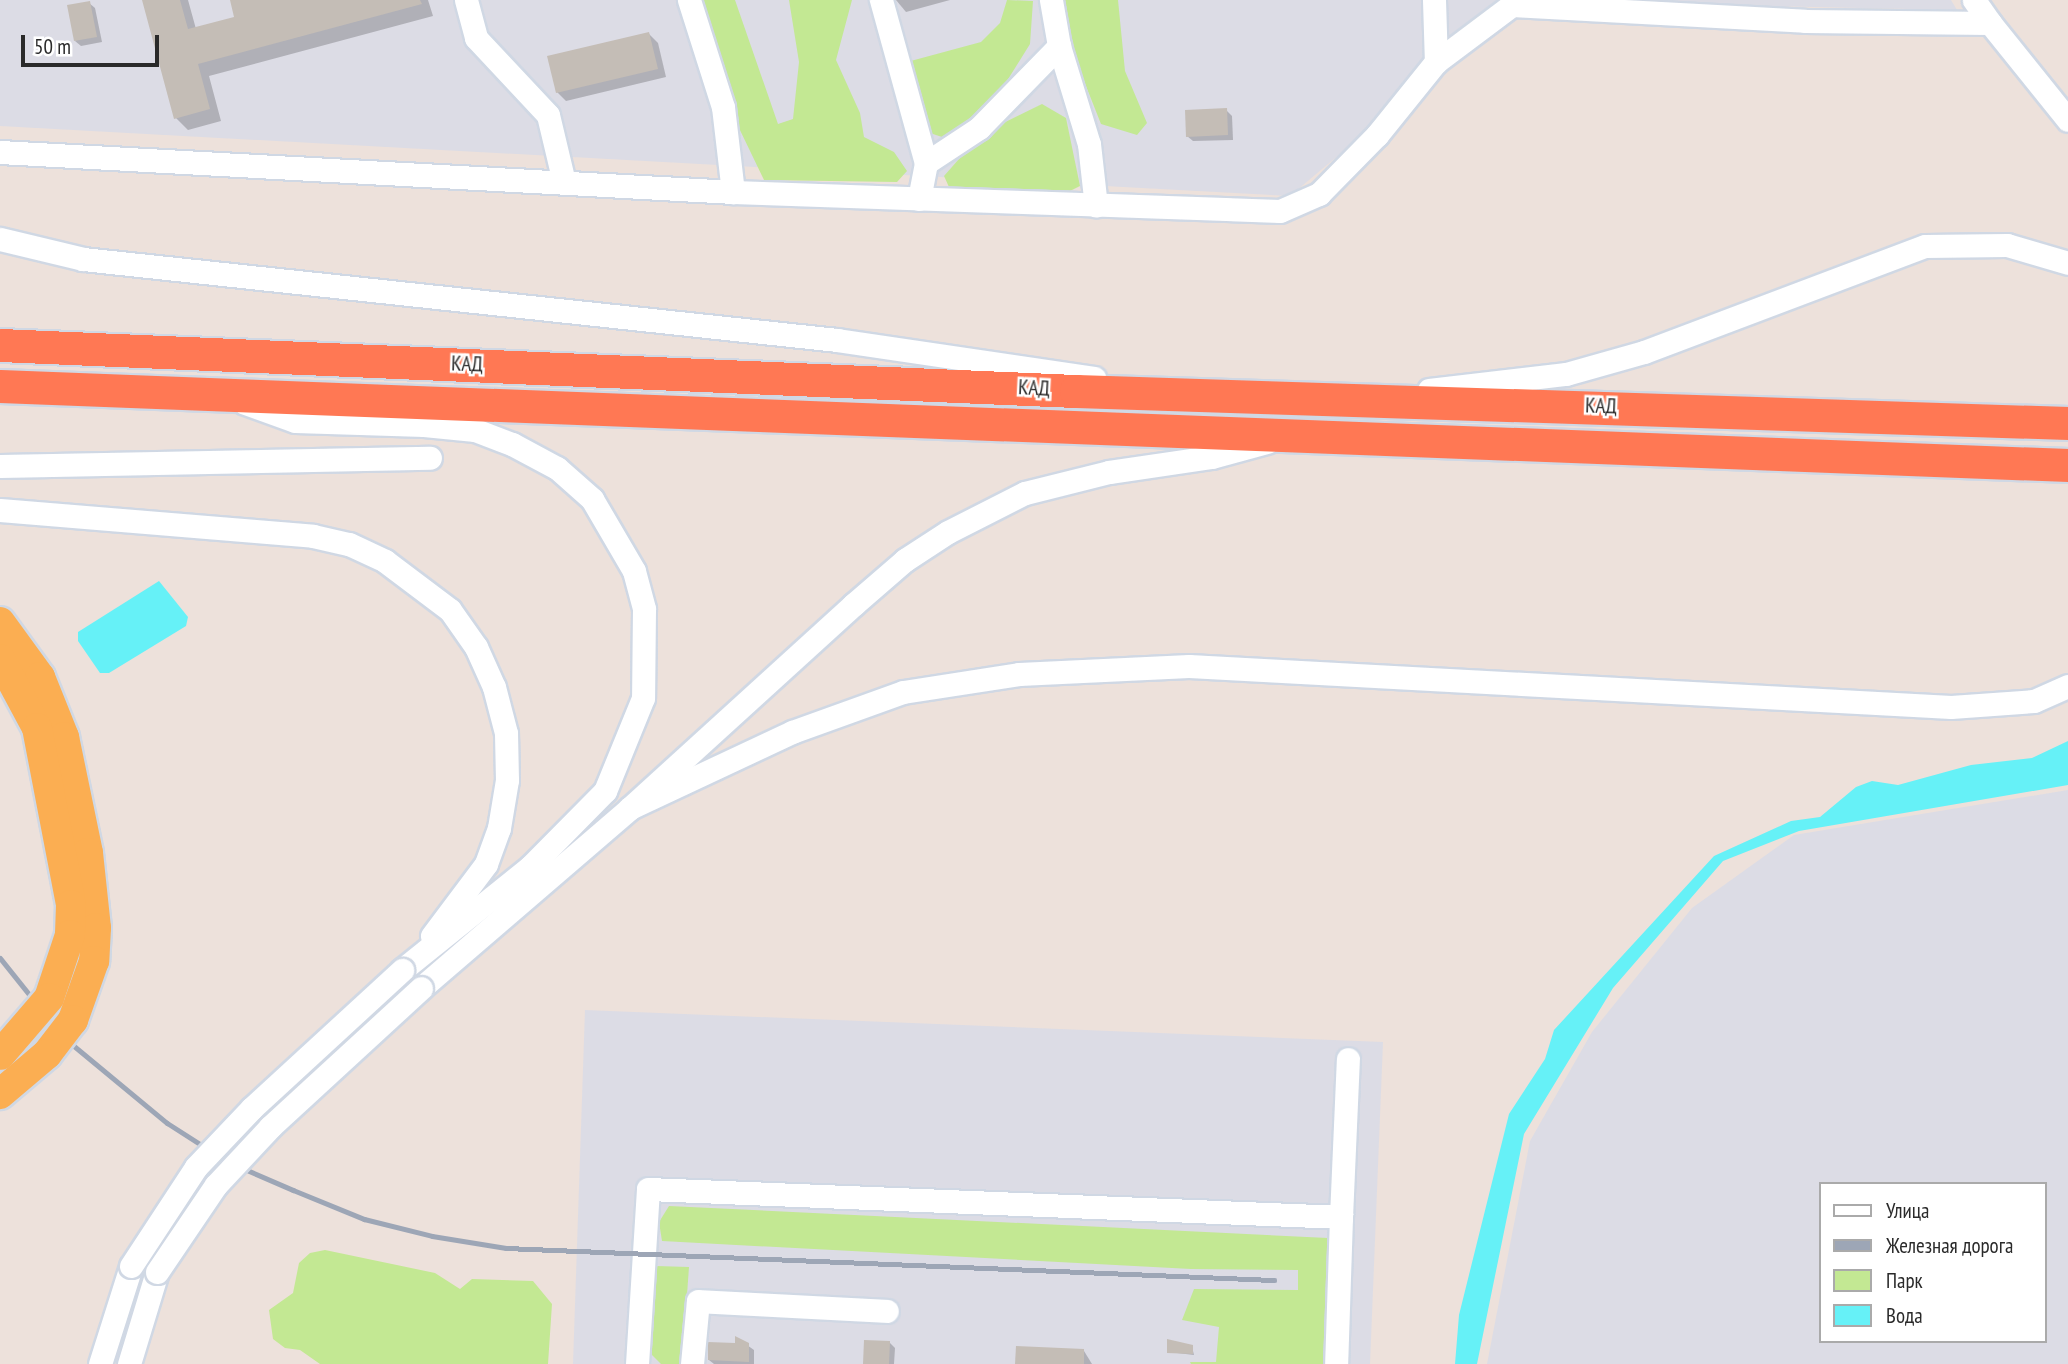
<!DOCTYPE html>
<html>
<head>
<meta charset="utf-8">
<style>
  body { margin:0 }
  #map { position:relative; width:2068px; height:1364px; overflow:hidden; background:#ede1db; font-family:"PT Sans Narrow",sans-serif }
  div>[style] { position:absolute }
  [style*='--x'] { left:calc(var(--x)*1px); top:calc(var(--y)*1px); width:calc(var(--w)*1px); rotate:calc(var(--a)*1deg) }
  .industrial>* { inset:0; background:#dcdce5 }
  .green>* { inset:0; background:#c3e893 }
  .water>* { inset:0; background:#66f1f7 }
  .shadow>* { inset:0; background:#0003 }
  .building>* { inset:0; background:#c4bdb6 }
  .roads { filter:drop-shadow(2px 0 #d0d8e4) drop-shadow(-2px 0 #d0d8e4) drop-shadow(0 2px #d0d8e4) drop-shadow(0 -2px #d0d8e4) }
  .minor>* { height:23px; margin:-11.5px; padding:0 11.5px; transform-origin:11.5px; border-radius:11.5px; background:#fff }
  .highway>* { height:33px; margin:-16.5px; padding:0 16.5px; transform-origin:16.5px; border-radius:16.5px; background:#ff7854 }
  .rail>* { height:5px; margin:-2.5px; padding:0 2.5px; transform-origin:2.5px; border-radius:2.5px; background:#9da6b6 }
  .bridges { filter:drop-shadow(2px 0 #d0d8e4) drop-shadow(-2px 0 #d0d8e4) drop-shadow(0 2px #d0d8e4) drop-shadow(0 -2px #d0d8e4) }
  .minor-bridge>* { height:23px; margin:-11.5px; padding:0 11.5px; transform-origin:11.5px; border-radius:11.5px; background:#fff }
  .major-bridge>* { height:30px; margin:-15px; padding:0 15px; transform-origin:15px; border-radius:15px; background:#fbae52 }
  span { translate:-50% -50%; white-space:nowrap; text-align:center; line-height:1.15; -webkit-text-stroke:5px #fff; paint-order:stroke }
  .street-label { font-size:21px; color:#2a2a2a }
  .legend { position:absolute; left:1819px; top:1182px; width:228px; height:161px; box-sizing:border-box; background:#fff; border:2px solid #aaa; margin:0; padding:9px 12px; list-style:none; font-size:21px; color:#2a2a2a }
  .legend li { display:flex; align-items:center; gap:14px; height:35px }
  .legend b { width:35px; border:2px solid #aaa }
  .scale { position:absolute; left:21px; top:35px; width:138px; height:32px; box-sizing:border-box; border:4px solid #2a2a2a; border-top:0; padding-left:9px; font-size:21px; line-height:24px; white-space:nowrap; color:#2a2a2a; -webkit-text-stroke:5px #fff; paint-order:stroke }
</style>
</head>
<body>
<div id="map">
  <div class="industrial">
    <div style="clip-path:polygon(0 0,1951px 0,1957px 10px,1522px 1px,1290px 196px,0 126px)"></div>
    <div style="clip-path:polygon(evenodd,2068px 790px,2068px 1364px,1487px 1364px,1530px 1141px,1592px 1032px,1692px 908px,1794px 835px,2068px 790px,1821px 1184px,2045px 1184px,2045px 1341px,1821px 1341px,1821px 1184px)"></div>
    <div style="clip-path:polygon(585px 1010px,1383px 1042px,1370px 1364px,573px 1364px)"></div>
  </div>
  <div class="green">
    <div style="clip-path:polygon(700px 0,735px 0,778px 124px,793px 119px,799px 62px,789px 0,852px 0,836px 60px,860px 113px,864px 137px,894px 152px,907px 171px,897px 182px,764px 180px,738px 126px)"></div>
    <div style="clip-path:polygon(1007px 0,1033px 1px,1030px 44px,1000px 92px,948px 139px,930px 133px,907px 62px,981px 42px,1000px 23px)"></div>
    <div style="clip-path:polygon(1065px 0,1118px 0,1125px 71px,1147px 123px,1137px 135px,1101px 124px,1067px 38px)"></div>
    <div style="clip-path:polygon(1042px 104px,1066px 118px,1080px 186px,1062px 195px,949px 187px,944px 176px,981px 134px)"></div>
    <div style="clip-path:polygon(669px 1206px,1328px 1238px,1324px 1364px,1191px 1364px,1190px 1362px,1216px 1362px,1219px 1327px,1182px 1320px,1194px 1289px,1298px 1290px,1298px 1270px,1191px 1269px,662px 1241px,659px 1222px)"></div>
    <div style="clip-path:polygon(325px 1250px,435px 1273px,460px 1289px,472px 1279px,533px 1281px,552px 1304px,548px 1364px,320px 1364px,300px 1350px,285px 1348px,273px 1339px,269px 1310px,293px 1293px,299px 1263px,310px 1253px)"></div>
    <div style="clip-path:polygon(656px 1266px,689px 1267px,682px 1364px,661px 1364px,651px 1354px)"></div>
  </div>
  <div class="water">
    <div style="clip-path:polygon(159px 581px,188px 617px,186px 626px,109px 673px,100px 673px,78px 641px,78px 632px)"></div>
    <div style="clip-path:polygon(2068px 741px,2068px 785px,1799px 831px,1723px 861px,1613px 988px,1524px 1134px,1477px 1364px,1455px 1364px,1459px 1315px,1509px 1114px,1545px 1059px,1554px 1030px,1714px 856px,1791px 821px,1820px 817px,1856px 787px,1872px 781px,1898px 785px,1971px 765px,2032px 758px)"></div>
  </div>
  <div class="shadow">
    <div style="clip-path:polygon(144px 0,188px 0,196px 29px,237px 18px,232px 0,428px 0,433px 16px,209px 76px,221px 121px,188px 130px,176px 118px)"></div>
    <div style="clip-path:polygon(896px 0,950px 0,906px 12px)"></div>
    <div style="clip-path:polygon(89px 3px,95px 8px,102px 42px,81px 46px,75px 41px)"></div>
    <div style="clip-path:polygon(649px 34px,658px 43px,666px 77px,566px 101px,557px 92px)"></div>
    <div style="clip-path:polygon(1226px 110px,1232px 116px,1233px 140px,1193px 141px,1187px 136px)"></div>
    <div style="clip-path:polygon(737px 1338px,754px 1350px,754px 1364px,714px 1364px,709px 1360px,736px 1345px)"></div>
    <div style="clip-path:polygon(889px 1342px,895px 1348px,894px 1364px,865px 1364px)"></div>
    <div style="clip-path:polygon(1192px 1347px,1194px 1355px,1169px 1352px)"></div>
    <div style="clip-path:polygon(1084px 1351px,1092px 1364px,1017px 1364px)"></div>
  </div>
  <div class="building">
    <div style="clip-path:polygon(142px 0,180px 0,188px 29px,234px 17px,230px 0,420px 0,422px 4px,198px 64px,210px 109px,174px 119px)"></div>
    <div style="clip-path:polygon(90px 1px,97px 37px,74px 41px,67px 5px)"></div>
    <div style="clip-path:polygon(649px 32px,658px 69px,556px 93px,547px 56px)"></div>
    <div style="clip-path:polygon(1227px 108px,1228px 135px,1186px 137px,1185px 110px)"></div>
    <div style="clip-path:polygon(735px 1336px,749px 1343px,749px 1362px,708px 1360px,708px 1342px,735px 1343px)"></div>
    <div style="clip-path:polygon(1167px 1339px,1193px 1345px,1193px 1354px,1167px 1353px)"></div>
    <div style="clip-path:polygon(864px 1340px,890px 1341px,889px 1364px,863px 1364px)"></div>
    <div style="clip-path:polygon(1016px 1346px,1084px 1349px,1084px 1364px,1015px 1364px)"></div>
  </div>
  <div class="roads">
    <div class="minor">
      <div style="--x:466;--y:0;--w:39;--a:75"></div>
      <div style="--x:476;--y:38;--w:105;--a:46.9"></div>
      <div style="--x:548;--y:115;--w:69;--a:76.6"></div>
      <div style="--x:689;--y:0;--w:112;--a:72.4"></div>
      <div style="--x:723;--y:107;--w:86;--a:83.3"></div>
      <div style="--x:881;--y:0;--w:169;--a:74.6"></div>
      <div style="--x:1434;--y:0;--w:62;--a:88.2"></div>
      <div style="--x:1974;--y:0;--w:28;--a:55"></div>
      <div style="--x:1059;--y:46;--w:102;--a:73"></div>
      <div style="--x:1089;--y:144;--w:62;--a:83.6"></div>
      <div style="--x:0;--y:152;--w:734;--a:3.12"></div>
      <div style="--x:733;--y:192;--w:547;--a:1.99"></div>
      <div style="--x:1280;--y:211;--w:43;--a:-23.6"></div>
      <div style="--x:1319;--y:194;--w:83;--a:-45.5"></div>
      <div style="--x:1377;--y:135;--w:94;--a:-51.1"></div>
      <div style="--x:1436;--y:62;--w:95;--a:-36.9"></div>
      <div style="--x:1512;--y:5;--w:293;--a:3.1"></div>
      <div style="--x:1805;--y:21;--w:185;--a:0.6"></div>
      <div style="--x:1990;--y:23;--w:124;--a:51.2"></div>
      <div style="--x:919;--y:199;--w:37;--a:-79"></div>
      <div style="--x:926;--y:163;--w:64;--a:-33.4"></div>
      <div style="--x:979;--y:128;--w:115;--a:-45.7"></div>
      <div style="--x:1059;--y:46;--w:47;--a:-99.9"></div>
      <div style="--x:0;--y:239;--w:85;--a:13.5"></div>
      <div style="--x:83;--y:259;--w:758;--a:6.13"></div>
      <div style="--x:837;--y:340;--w:260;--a:8.4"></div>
      <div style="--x:1429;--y:390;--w:138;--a:-6.7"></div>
      <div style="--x:1566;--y:374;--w:81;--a:-15.8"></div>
      <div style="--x:1644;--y:352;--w:300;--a:-20.7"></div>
      <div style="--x:1925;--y:246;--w:82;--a:-0.7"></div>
      <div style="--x:2007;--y:245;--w:64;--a:16.4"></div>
      <div style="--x:245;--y:403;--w:53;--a:19.8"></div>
      <div style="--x:295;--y:421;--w:129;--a:1.8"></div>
      <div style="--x:424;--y:425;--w:51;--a:5.6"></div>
      <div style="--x:475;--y:430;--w:40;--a:21"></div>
      <div style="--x:512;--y:444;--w:51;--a:28.1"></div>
      <div style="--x:557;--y:468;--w:47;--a:41.5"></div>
      <div style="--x:592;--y:499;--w:83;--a:59.7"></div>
      <div style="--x:634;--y:571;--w:39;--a:75"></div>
      <div style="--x:644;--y:609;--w:89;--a:90.6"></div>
      <div style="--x:643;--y:698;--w:100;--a:112.2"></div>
      <div style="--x:605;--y:791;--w:107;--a:134.6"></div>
      <div style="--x:530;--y:867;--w:164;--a:141.2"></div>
      <div style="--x:0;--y:466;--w:430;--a:-1.1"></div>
      <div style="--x:0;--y:510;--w:314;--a:4.7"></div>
      <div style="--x:313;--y:536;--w:37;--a:13"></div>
      <div style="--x:349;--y:544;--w:40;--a:25"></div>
      <div style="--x:385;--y:561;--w:81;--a:37"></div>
      <div style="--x:450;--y:610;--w:45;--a:54.9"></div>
      <div style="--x:476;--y:647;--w:44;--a:65.8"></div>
      <div style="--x:494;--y:687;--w:48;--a:75.4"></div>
      <div style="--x:506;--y:733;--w:47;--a:88.8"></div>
      <div style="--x:507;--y:780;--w:49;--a:99.5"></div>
      <div style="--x:499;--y:828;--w:38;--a:110"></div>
      <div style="--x:486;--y:864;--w:90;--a:126.9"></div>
      <div style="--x:630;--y:808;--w:179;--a:-25.1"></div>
      <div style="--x:792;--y:732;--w:118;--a:-19.8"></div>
      <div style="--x:903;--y:692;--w:117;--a:-8.8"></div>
      <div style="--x:1019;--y:674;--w:170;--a:-2.7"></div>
      <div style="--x:1189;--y:666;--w:763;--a:3.08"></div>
      <div style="--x:1951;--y:707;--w:83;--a:-4.1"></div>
      <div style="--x:2034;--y:701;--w:37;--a:-24"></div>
      <div style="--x:421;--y:988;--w:276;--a:-40.7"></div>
      <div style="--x:630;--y:808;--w:302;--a:-42.3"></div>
      <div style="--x:853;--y:605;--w:69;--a:-40.9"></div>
      <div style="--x:905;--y:560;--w:51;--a:-33.1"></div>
      <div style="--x:948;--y:532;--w:86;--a:-26.9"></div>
      <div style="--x:1025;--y:493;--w:87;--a:-14"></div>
      <div style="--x:1109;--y:472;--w:104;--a:-8.3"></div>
      <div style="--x:1212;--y:457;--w:57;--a:-15.3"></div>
      <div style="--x:1341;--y:1217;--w:158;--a:-87.5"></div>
      <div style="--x:100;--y:1364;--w:103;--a:-72.4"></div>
      <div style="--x:129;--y:1364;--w:96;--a:-73.1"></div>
      <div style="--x:637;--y:1364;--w:175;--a:-86.4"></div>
      <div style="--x:648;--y:1189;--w:694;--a:2.31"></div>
      <div style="--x:1341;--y:1217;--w:147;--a:91.9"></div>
      <div style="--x:692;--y:1364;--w:63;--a:-84.6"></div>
      <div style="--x:698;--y:1301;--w:189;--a:3"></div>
    </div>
    <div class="highway">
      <div style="--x:0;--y:345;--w:1077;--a:2.45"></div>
      <div style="--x:1076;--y:391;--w:993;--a:1.85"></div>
      <div style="--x:0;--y:386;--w:2070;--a:2.19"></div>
    </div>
  </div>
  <div class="rail">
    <div style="--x:0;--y:958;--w:101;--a:51.4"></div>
    <div style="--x:63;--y:1037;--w:135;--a:39.6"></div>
    <div style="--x:167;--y:1123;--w:72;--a:32.6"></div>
    <div style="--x:228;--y:1162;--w:71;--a:23.3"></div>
    <div style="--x:293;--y:1190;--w:77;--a:22.2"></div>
    <div style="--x:364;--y:1219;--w:70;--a:14"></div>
    <div style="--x:432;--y:1236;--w:75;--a:9.2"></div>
    <div style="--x:506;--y:1248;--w:769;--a:2.39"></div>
  </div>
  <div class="bridges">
    <div class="minor-bridge">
      <div style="--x:131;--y:1266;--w:118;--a:-56.7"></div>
      <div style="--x:196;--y:1167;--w:81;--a:-46.5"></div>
      <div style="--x:252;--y:1108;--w:204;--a:-42.6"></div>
      <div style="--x:157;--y:1272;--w:105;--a:-55.9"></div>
      <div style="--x:216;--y:1185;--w:79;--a:-47"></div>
      <div style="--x:270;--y:1127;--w:205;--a:-42.6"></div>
    </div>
    <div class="major-bridge">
      <div style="--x:0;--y:622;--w:68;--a:54"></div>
      <div style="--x:40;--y:677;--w:65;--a:68.2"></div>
      <div style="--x:64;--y:737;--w:118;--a:78.3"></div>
      <div style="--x:88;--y:853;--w:75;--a:83.9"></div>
      <div style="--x:96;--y:928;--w:33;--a:93"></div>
      <div style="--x:94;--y:961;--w:63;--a:109.6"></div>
      <div style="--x:73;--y:1020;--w:43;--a:127.4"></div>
      <div style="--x:47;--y:1054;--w:62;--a:139.6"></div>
      <div style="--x:0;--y:659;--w:78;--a:61.8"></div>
      <div style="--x:37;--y:728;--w:180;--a:79.1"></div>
      <div style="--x:71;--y:905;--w:30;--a:92"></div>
      <div style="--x:70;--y:935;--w:66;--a:108.4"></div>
      <div style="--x:49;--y:998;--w:75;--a:130.7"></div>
    </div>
  </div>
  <div class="street-label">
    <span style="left:467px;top:364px;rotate:2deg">КАД</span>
    <span style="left:1034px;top:388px;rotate:3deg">КАД</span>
    <span style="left:1601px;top:406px;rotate:2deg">КАД</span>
  </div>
  <ul class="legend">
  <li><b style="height:9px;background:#fff"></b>Улица</li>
  <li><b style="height:9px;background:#9da6b6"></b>Железная дорога</li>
  <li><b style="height:19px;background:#c3e893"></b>Парк</li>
  <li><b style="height:19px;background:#66f1f7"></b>Вода</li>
  </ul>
  <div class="scale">50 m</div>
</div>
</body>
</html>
